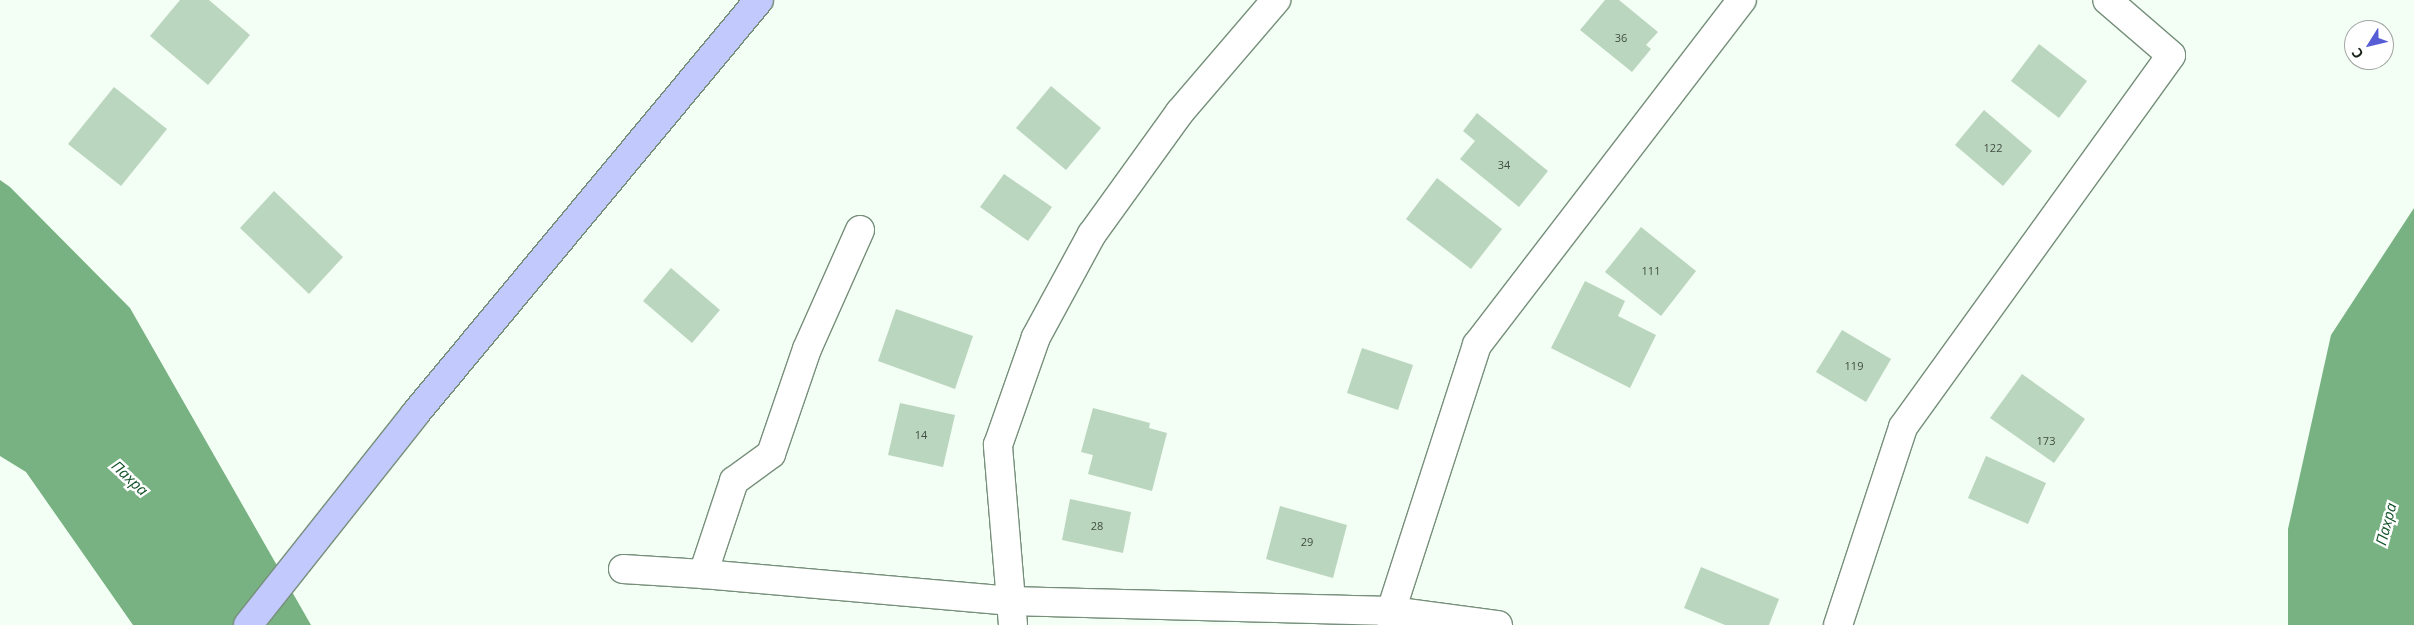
<!DOCTYPE html>
<html>
<head>
<meta charset="utf-8">
<style>
  body { margin:0 }
  #map { position:relative; width:2414px; height:625px; overflow:hidden; background:#f3fef4; font-family:"Open Sans",sans-serif }
  div>[style] { position:absolute }
  [style*='--x'] { left:calc(var(--x)*1px); top:calc(var(--y)*1px); width:calc(var(--w)*1px); rotate:calc(var(--a)*1deg) }
  .water>* { inset:0; background:#78b283 }
  .building>* { inset:0; background:#bbd6bf }
  .roads { filter:drop-shadow(1px 0 #768f7a) drop-shadow(-1px 0 #768f7a) drop-shadow(0 1px #768f7a) drop-shadow(0 -1px #768f7a) }
  .minor>* { height:28px; margin:-14px; padding:0 14px; transform-origin:14px; border-radius:14px; background:#fff }
  .major>* { height:28px; margin:-14px; padding:0 14px; transform-origin:14px; border-radius:14px; background:#c2cafd }
  span { translate:-50% -50%; white-space:nowrap; text-align:center; line-height:1.15; -webkit-text-stroke:5px #fff; paint-order:stroke }
  .number-label { font-size:11px; color:#404e42 }
  .number-label span { -webkit-text-stroke-width:0 }
  .water-label { font-size:15px; color:#0f5125; font-style:italic }
  .north { position:absolute; left:2344px; top:20px; width:50px; height:50px; box-sizing:border-box; background:#fff; border:1px solid #a2a6a3; border-radius:50%; rotate:234deg; font-size:14px; font-weight:700; line-height:20px; text-align:center; color:#172118 }
  .north::after { content:''; display:block; margin:auto; width:18px; height:22px; background:#575dd4; clip-path:polygon(50% 0,100% 100%,50% 72%,0 100%) }
</style>
</head>
<body>
<div id="map">
  <div class="water">
    <div style="clip-path:polygon(0 180px,10px 187px,130px 308px,311px 625px,133px 625px,26px 472px,0 456px)"></div>
    <div style="clip-path:polygon(2414px 208px,2414px 625px,2288px 625px,2288px 529px,2331px 335px)"></div>
  </div>
  <div class="building">
    <div style="clip-path:polygon(180px 0,209px 0,250px 35px,208px 85px,150px 36px)"></div>
    <div style="clip-path:polygon(1605px 0,1619px 0,1658px 32px,1646px 45px,1651px 49px,1632px 72px,1580px 30px)"></div>
    <div style="clip-path:polygon(2039px 44px,2087px 81px,2059px 118px,2011px 81px)"></div>
    <div style="clip-path:polygon(1051px 86px,1101px 128px,1066px 170px,1016px 128px)"></div>
    <div style="clip-path:polygon(114px 87px,167px 129px,121px 186px,68px 144px)"></div>
    <div style="clip-path:polygon(1984px 110px,2032px 151px,2003px 186px,1955px 145px)"></div>
    <div style="clip-path:polygon(1477px 113px,1548px 171px,1519px 207px,1460px 159px,1475px 141px,1463px 131px)"></div>
    <div style="clip-path:polygon(1004px 174px,1052px 207px,1028px 241px,980px 207px)"></div>
    <div style="clip-path:polygon(1437px 178px,1502px 229px,1471px 269px,1406px 219px)"></div>
    <div style="clip-path:polygon(274px 191px,343px 257px,309px 294px,240px 228px)"></div>
    <div style="clip-path:polygon(1641px 227px,1696px 271px,1661px 316px,1605px 272px)"></div>
    <div style="clip-path:polygon(671px 268px,720px 310px,692px 343px,643px 301px)"></div>
    <div style="clip-path:polygon(1585px 281px,1625px 301px,1618px 316px,1656px 335px,1630px 388px,1551px 348px)"></div>
    <div style="clip-path:polygon(896px 309px,973px 336px,955px 389px,878px 361px)"></div>
    <div style="clip-path:polygon(1842px 330px,1891px 359px,1866px 402px,1816px 372px)"></div>
    <div style="clip-path:polygon(1362px 348px,1413px 365px,1398px 410px,1347px 393px)"></div>
    <div style="clip-path:polygon(2022px 374px,2085px 419px,2054px 463px,1990px 418px)"></div>
    <div style="clip-path:polygon(900px 403px,955px 415px,943px 467px,888px 455px)"></div>
    <div style="clip-path:polygon(1093px 408px,1150px 423px,1149px 428px,1167px 433px,1152px 491px,1088px 474px,1093px 455px,1081px 452px)"></div>
    <div style="clip-path:polygon(1986px 456px,2046px 483px,2028px 524px,1968px 498px)"></div>
    <div style="clip-path:polygon(1070px 499px,1131px 512px,1123px 553px,1062px 540px)"></div>
    <div style="clip-path:polygon(1280px 506px,1347px 525px,1333px 578px,1266px 559px)"></div>
    <div style="clip-path:polygon(1701px 567px,1779px 599px,1769px 625px,1725px 625px,1684px 608px)"></div>
  </div>
  <div class="roads">
    <div class="minor">
      <div style="--x:860;--y:230;--w:130;--a:114"></div>
      <div style="--x:807;--y:349;--w:111;--a:108.9"></div>
      <div style="--x:771;--y:454;--w:46;--a:143.9"></div>
      <div style="--x:734;--y:481;--w:98;--a:108.4"></div>
      <div style="--x:703;--y:574;--w:307;--a:5"></div>
      <div style="--x:1009;--y:601;--w:382;--a:1.5"></div>
      <div style="--x:1391;--y:611;--w:108;--a:7.5"></div>
      <div style="--x:623;--y:569;--w:80;--a:3.6"></div>
      <div style="--x:1013;--y:625;--w:181;--a:-94.8"></div>
      <div style="--x:998;--y:445;--w:114;--a:-70.6"></div>
      <div style="--x:1036;--y:337;--w:117;--a:-61.5"></div>
      <div style="--x:1092;--y:234;--w:150;--a:-54.2"></div>
      <div style="--x:1180;--y:112;--w:148;--a:-49.4"></div>
      <div style="--x:1392;--y:625;--w:14;--a:-94"></div>
      <div style="--x:1391;--y:611;--w:280;--a:-72.1"></div>
      <div style="--x:1477;--y:345;--w:435;--a:-52.5"></div>
      <div style="--x:1838;--y:625;--w:208;--a:-71.8"></div>
      <div style="--x:1903;--y:427;--w:458;--a:-54.2"></div>
      <div style="--x:2171;--y:55;--w:84;--a:-139.3"></div>
    </div>
    <div class="major">
      <div style="--x:248;--y:625;--w:269;--a:-51.6"></div>
      <div style="--x:415;--y:414;--w:538;--a:-50.28"></div>
    </div>
  </div>
  <div class="number-label">
    <span style="left:1621px;top:38px">36</span>
    <span style="left:1993px;top:148px">122</span>
    <span style="left:1504px;top:165px">34</span>
    <span style="left:1651px;top:271px">111</span>
    <span style="left:1854px;top:366px">119</span>
    <span style="left:921px;top:435px">14</span>
    <span style="left:2046px;top:441px">173</span>
    <span style="left:1097px;top:526px">28</span>
    <span style="left:1307px;top:542px">29</span>
  </div>
  <div class="water-label">
    <span style="left:130px;top:478px;rotate:43deg">Пахра</span>
    <span style="left:2386px;top:524px;rotate:-75deg">Пахра</span>
  </div>
  <div class="north">С</div>
</div>
</body>
</html>
